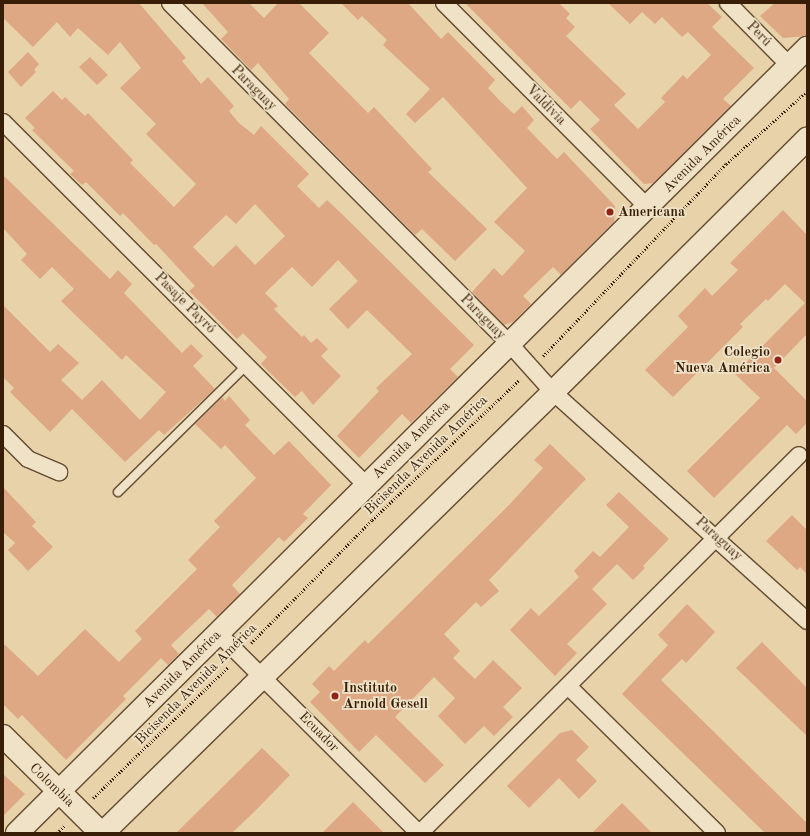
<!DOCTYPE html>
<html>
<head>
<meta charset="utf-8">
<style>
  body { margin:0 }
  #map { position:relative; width:810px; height:836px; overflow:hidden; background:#e7d2a9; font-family:"Old Standard TT",serif }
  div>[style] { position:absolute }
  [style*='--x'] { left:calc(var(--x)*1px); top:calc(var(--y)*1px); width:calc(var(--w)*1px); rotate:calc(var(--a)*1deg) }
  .building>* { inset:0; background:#dfa884 }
  .path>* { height:2.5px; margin-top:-1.25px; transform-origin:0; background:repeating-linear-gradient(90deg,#381e06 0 1px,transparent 0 3px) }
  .roads { filter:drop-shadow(1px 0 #644b2f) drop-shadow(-1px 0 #644b2f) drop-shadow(0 1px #644b2f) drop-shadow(0 -1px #644b2f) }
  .lane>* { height:8px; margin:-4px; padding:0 4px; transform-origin:4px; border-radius:4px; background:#efe2c7 }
  .street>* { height:16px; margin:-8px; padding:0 8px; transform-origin:8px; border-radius:8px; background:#efe2c7 }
  .secondary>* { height:22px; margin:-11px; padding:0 11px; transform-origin:11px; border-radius:11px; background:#efe2c7 }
  .dots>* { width:11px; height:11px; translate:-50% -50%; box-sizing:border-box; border:2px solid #efe2c7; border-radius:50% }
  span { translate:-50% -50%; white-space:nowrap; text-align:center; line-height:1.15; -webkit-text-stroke:3.5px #efe2c7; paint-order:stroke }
  .street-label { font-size:14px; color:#381e06 }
  .poi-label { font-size:14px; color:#381e06; font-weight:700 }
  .left { translate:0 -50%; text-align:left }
  .right { translate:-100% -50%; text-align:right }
  .frame { position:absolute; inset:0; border:4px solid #381e06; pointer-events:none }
</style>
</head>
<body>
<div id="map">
  <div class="building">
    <div style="clip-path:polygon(evenodd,3px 3px,139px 3px,186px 58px,182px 61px,201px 84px,208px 77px,234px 106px,229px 111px,239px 123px,254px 135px,261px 126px,309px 174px,297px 186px,319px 208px,327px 200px,344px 216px,474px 345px,450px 369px,458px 377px,411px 423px,402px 414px,359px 458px,337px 436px,379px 391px,376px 388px,412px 354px,367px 310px,348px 329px,329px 309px,358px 281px,338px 260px,312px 287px,292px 267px,265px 293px,278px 306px,274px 309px,302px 337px,304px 335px,311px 343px,317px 338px,328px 349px,321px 356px,341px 376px,313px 405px,302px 391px,295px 397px,261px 364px,267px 357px,243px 333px,237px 339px,189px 291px,195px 286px,156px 244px,154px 245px,123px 213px,120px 216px,86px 182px,82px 185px,70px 174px,74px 171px,32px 130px,35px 128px,25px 118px,53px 91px,62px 100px,65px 97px,85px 116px,88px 113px,133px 160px,130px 163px,174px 207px,196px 184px,146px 134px,156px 124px,120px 88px,141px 68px,120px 42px,108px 55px,78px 28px,70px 37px,57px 22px,33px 47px,3px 18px,3px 3px,255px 204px,285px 236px,255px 265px,236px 245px,213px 267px,193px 247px,226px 215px,236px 224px,255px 204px)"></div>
    <div style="clip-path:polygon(202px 3px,249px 3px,264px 18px,278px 3px,299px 3px,329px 33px,309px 53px,368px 113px,374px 107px,432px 169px,428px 172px,487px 229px,455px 261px,422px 229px,415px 235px,285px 104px,289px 99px,258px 63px,251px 70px,221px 39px,228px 32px)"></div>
    <div style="clip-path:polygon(341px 3px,408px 3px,441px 39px,448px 32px,495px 80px,488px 88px,501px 102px,514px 114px,522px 106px,534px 120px,527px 128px,557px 159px,564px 152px,615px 206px,614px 222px,561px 275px,553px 267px,523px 296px,531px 304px,513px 322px,504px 325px,472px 292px,494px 268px,502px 276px,525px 251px,494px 222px,527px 188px,443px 97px,415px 123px,406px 114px,430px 89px,383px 45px,387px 40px,362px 16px,358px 20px)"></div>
    <div style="clip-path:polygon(465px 3px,559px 3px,570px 14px,566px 18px,575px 27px,566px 36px,626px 94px,614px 105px,638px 129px,665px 102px,661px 98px,683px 75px,687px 79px,711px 55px,688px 32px,682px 37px,662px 17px,655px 24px,642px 12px,630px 24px,608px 3px,707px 3px,722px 17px,712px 27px,754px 68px,723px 99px,731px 106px,654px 183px,644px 184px,590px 129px,600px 120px,580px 100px,571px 109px)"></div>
    <div style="clip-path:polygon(775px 3px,807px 3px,807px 36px,783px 38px,760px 16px)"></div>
    <div style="clip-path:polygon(28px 52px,39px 64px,34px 70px,36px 72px,21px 87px,8px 72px)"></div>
    <div style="clip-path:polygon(90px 57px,108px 75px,97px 85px,79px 67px)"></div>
    <div style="clip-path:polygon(3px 175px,110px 279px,118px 270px,132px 284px,124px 293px,182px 353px,191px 344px,203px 356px,193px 366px,215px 389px,164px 435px,159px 430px,125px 462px,72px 409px,50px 432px,10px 392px,14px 388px,3px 377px,3px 305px,50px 352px,58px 344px,79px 363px,61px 380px,82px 400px,102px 380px,140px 420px,166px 392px,126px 355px,122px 360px,61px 301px,74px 289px,52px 267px,40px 279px,21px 260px,27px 254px,3px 228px)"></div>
    <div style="clip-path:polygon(783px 210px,807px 235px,807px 334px,774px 368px,807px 401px,807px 423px,796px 434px,787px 425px,714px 498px,687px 471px,760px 398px,735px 374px,805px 303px,785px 284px,768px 301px,766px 299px,740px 324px,743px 327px,673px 397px,645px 370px,688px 327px,678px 316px,705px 288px,712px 296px,738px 270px,730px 263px)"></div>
    <div style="clip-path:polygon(229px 396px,250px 420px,245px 425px,274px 455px,289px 441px,331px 485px,303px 514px,308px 518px,284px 542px,279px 537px,232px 585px,240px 594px,217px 617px,209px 609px,171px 645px,179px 654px,168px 665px,161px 658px,123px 696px,126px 699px,66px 760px,22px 715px,18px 719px,3px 704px,3px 643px,38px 676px,85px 629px,119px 662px,142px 639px,135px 631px,197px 569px,188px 560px,220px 527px,214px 521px,256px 478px,225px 445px,221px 449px,195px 424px,222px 397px,225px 401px)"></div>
    <div style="clip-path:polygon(550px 444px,586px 479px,489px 580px,499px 591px,481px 607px,476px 602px,444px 634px,460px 651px,453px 658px,475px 679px,493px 660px,522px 688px,503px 707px,513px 717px,494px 736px,484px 726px,465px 744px,438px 716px,455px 698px,434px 677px,395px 717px,444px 765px,425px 783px,376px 735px,359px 752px,310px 702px,320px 692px,312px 684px,329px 666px,334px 671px,365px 640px,368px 644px,509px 505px,543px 468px,534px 460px)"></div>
    <div style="clip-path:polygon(3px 487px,36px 522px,32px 526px,53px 547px,28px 571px,8px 550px,15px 543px,3px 532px)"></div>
    <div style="clip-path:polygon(619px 492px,669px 539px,643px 566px,645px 568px,633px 580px,617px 564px,592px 589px,607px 604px,567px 644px,577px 653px,555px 676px,510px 630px,531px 608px,539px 616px,579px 577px,574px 571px,593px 551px,600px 557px,629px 527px,606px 505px)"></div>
    <div style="clip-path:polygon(792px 515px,807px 530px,807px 574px,800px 567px,797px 570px,766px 541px)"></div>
    <div style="clip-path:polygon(687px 604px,715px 632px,686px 663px,682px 659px,661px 680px,807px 823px,807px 833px,765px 833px,622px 694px,668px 645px,658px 635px)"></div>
    <div style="clip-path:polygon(762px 642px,807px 688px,807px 736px,736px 668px)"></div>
    <div style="clip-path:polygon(572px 730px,589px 747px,576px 760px,597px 781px,579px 799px,559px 778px,529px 808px,507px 786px,560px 733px)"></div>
    <div style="clip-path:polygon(262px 748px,290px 775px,258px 808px,232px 833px,176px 833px)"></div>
    <div style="clip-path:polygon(3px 774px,25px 794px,3px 816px)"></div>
    <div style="clip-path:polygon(353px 802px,384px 833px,322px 833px)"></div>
    <div style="clip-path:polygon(622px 803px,652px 833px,592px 833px)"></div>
  </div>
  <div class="path">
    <div style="--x:543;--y:356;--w:265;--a:-46.4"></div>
    <div style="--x:726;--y:164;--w:109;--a:-42"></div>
    <div style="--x:251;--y:643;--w:173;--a:-45.5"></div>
    <div style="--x:372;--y:520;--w:204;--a:-43.6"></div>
    <div style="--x:93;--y:798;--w:188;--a:-44.1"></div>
    <div style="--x:57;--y:833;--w:11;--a:-45"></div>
  </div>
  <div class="roads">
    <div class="lane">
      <div style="--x:118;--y:492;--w:181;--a:-44.6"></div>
    </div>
    <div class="street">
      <div style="--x:170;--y:3;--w:480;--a:45.1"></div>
      <div style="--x:509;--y:343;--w:66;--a:48.1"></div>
      <div style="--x:553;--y:392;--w:342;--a:42"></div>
      <div style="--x:444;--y:3;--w:289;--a:45.1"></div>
      <div style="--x:728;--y:3;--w:88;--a:45.5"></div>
      <div style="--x:3;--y:122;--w:513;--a:45"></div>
      <div style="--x:3;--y:434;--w:35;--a:45"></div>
      <div style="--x:28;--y:459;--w:34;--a:23"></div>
      <div style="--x:218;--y:633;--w:284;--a:44.9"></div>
      <div style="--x:568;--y:686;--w:209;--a:44.6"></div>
      <div style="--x:420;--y:833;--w:535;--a:-44.92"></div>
    </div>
    <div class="secondary">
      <div style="--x:3;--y:736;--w:138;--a:44.7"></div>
      <div style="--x:17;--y:833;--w:1114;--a:-44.82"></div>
      <div style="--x:103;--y:833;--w:630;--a:-44.42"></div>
      <div style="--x:553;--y:392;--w:359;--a:-44.9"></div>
    </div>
  </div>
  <div class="dots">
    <div style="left:610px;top:212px;background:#8f2418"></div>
    <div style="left:778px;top:360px;background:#8f2418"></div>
    <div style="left:335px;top:696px;background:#8f2418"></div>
  </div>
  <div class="street-label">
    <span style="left:759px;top:34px;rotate:45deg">Perú</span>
    <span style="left:254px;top:88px;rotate:45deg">Paraguay</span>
    <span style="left:546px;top:105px;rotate:45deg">Valdivia</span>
    <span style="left:702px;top:154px;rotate:-45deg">Avenida América</span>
    <span style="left:185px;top:303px;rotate:45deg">Pasaje Payró</span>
    <span style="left:483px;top:317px;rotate:45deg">Paraguay</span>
    <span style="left:411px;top:440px;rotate:-45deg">Avenida América</span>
    <span style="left:426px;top:455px;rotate:-44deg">Bicisenda Avenida América</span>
    <span style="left:719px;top:539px;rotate:42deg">Paraguay</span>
    <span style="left:182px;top:669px;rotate:-45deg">Avenida América</span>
    <span style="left:196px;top:684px;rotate:-45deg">Bicisenda Avenida América</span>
    <span style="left:319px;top:732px;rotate:45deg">Ecuador</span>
    <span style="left:52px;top:785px;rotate:44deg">Colombia</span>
  </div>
  <div class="poi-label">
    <span class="left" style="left:618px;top:212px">Americana</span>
    <span class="right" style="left:770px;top:360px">Colegio<br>Nueva América</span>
    <span class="left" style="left:343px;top:696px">Instituto<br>Arnold Gesell</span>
  </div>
  <div class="frame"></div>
</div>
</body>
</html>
